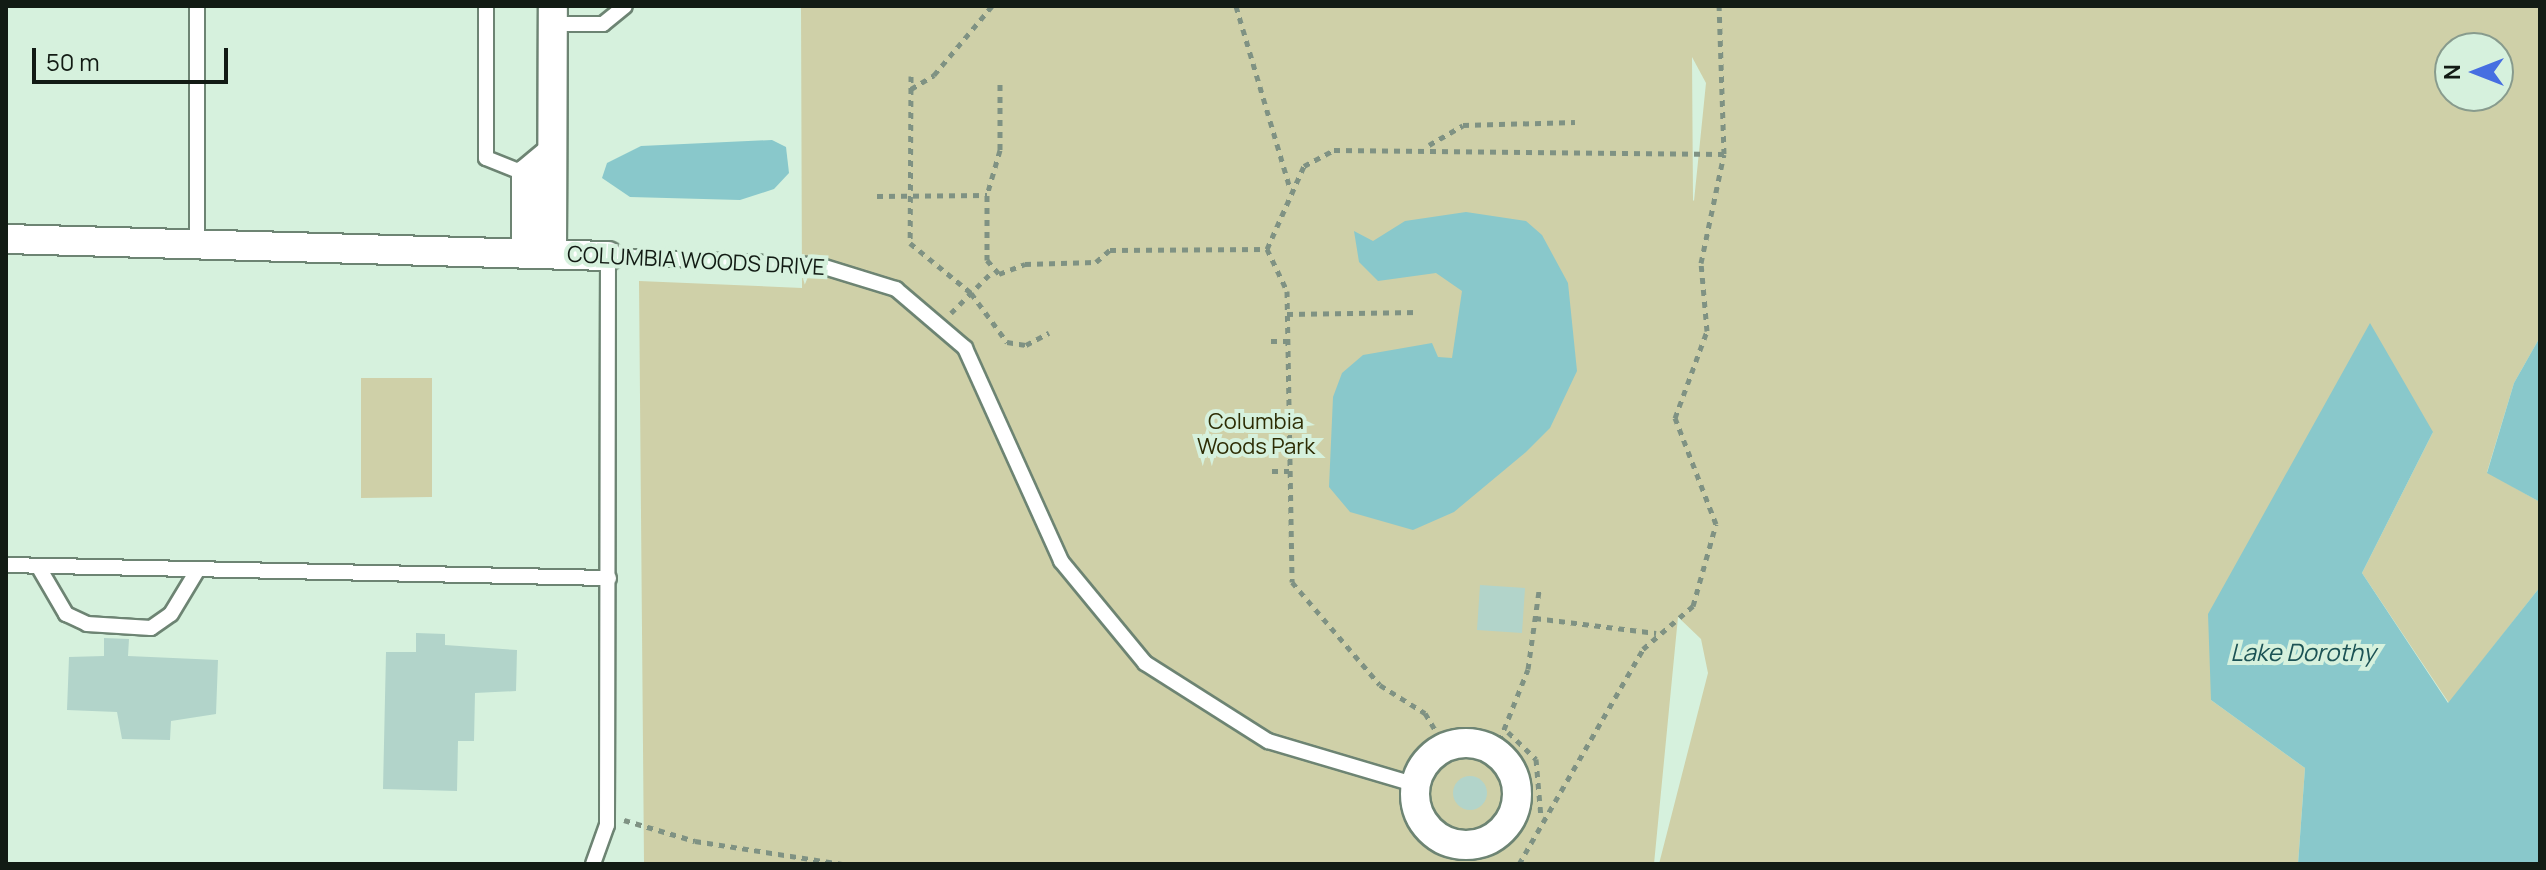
<!DOCTYPE html>
<html>
<head>
<meta charset="utf-8">
<style>
  body { margin:0 }
  #map { position:relative; width:2546px; height:870px; overflow:hidden; background:#d6f1dd; font-family:Manrope,sans-serif }
  div>[style] { position:absolute }
  [style*='--x'] { left:calc(var(--x)*1px); top:calc(var(--y)*1px); width:calc(var(--w)*1px); rotate:calc(var(--a)*1deg) }
  .green>* { inset:0; background:#cfd0a8 }
  .water>* { inset:0; background:#89c8cb }
  .building>* { inset:0; background:#b2d4ca }
  .round { border-radius:50% }
  .path>* { height:5px; margin-top:-2.5px; transform-origin:0; background:repeating-linear-gradient(90deg,#7f9283 0 6px,transparent 0 12px) }
  .roads { filter:drop-shadow(2px 0 #6d8473) drop-shadow(-2px 0 #6d8473) drop-shadow(0 2px #6d8473) drop-shadow(0 -2px #6d8473) }
  .service>* { height:14px; margin:-7px; padding:0 7px; transform-origin:7px; border-radius:7px; background:#fff }
  .minor>* { height:28px; margin:-14px; padding:0 14px; transform-origin:14px; border-radius:14px; background:#fff }
  .minor>.ring { margin:-14px; padding:0; box-sizing:content-box; background:none; border:28px solid #fff; border-radius:50% }
  span { translate:-50% -50%; white-space:nowrap; text-align:center; line-height:1.15; -webkit-text-stroke:8px #d6f1dd; paint-order:stroke }
  .street-label { font-size:22px; color:#121b14 }
  .park-label { font-size:22px; color:#2d2c04 }
  .water-label { font-size:24px; color:#1c5355; font-style:italic }
  .frame { position:absolute; inset:0; border:8px solid #121b14; pointer-events:none }
  .north { position:absolute; left:2434px; top:32px; width:80px; height:80px; box-sizing:border-box; background:#d6f1dd; border:2px solid #889b8d; border-radius:50%; rotate:270deg; font-size:22px; font-weight:700; line-height:32px; text-align:center; color:#121b14 }
  .north::after { content:''; display:block; margin:auto; width:28px; height:36px; background:#466ee1; clip-path:polygon(50% 0,100% 100%,50% 72%,0 100%) }
  .scale { position:absolute; left:32px; top:48px; width:196px; height:36px; box-sizing:border-box; border:4px solid #121b14; border-top:0; padding-left:10px; font-size:24px; line-height:28px; white-space:nowrap; color:#121b14; -webkit-text-stroke:6px #d6f1dd; paint-order:stroke }
</style>
</head>
<body>
<div id="map">
  <div class="green">
    <div style="clip-path:polygon(evenodd,801px 6px,2540px 6px,2540px 337px,2514px 383px,2487px 472px,2540px 502px,2540px 587px,2449px 703px,2362px 573px,2433px 432px,2211px 700px,2305px 768px,2298px 864px,1659px 864px,1708px 673px,1701px 639px,1678px 617px,1654px 864px,644px 864px,639px 281px,802px 288px,801px 6px,2450px 48px,2498px 48px,2498px 96px,2450px 96px,2450px 48px,801px 6px,1692px 57px,1706px 83px,1694px 201px,1693px 200px,1692px 57px)"></div>
    <div style="clip-path:polygon(361px 378px,432px 378px,432px 497px,361px 498px)"></div>
  </div>
  <div class="water">
    <div style="clip-path:polygon(772px 140px,786px 147px,789px 173px,774px 189px,740px 200px,630px 197px,602px 178px,607px 163px,641px 146px)"></div>
    <div style="clip-path:polygon(1466px 212px,1526px 221px,1542px 235px,1568px 283px,1577px 371px,1550px 428px,1526px 452px,1454px 512px,1413px 530px,1350px 512px,1329px 487px,1333px 397px,1342px 373px,1363px 355px,1432px 343px,1438px 357px,1452px 358px,1462px 291px,1436px 273px,1378px 281px,1359px 262px,1354px 231px,1373px 241px,1405px 221px)"></div>
    <div style="clip-path:polygon(2370px 323px,2433px 432px,2362px 573px,2448px 703px,2540px 587px,2540px 864px,2298px 864px,2305px 768px,2211px 700px,2208px 614px)"></div>
    <div style="clip-path:polygon(2540px 337px,2540px 502px,2487px 473px,2514px 383px)"></div>
  </div>
  <div class="building">
    <div style="clip-path:polygon(1480px 585px,1525px 588px,1522px 633px,1477px 630px)"></div>
    <div style="clip-path:polygon(416px 633px,445px 634px,445px 645px,517px 650px,516px 691px,475px 693px,474px 741px,458px 741px,457px 791px,383px 789px,386px 652px,416px 652px)"></div>
    <div style="clip-path:polygon(104px 638px,129px 639px,128px 656px,218px 660px,216px 714px,171px 721px,170px 740px,122px 739px,117px 712px,67px 710px,69px 657px,104px 656px)"></div>
    <div class="round" style="left:1453px;top:776px;width:34px;height:34px"></div>
  </div>
  <div class="path">
    <div style="--x:1236;--y:6;--w:190;--a:73.5"></div>
    <div style="--x:911;--y:76;--w:167;--a:90.3"></div>
    <div style="--x:910;--y:243;--w:79;--a:39.3"></div>
    <div style="--x:971;--y:293;--w:61;--a:53.7"></div>
    <div style="--x:1007;--y:342;--w:19;--a:9"></div>
    <div style="--x:1026;--y:345;--w:26;--a:-28"></div>
    <div style="--x:1000;--y:84;--w:66;--a:90"></div>
    <div style="--x:1000;--y:150;--w:47;--a:106.1"></div>
    <div style="--x:987;--y:195;--w:65;--a:90"></div>
    <div style="--x:987;--y:260;--w:18;--a:49"></div>
    <div style="--x:999;--y:274;--w:28;--a:-21"></div>
    <div style="--x:1025;--y:264;--w:71;--a:-1.6"></div>
    <div style="--x:1096;--y:262;--w:18;--a:-41"></div>
    <div style="--x:1110;--y:250;--w:157;--a:-0.4"></div>
    <div style="--x:1267;--y:249;--w:91;--a:-66"></div>
    <div style="--x:1304;--y:166;--w:34;--a:-28"></div>
    <div style="--x:1334;--y:150;--w:390;--a:0.6"></div>
    <div style="--x:911;--y:89;--w:27;--a:-31"></div>
    <div style="--x:934;--y:75;--w:90;--a:-50"></div>
    <div style="--x:1429;--y:145;--w:39;--a:-30"></div>
    <div style="--x:1463;--y:125;--w:112;--a:-1.5"></div>
    <div style="--x:877;--y:196;--w:110;--a:-0.5"></div>
    <div style="--x:1267;--y:249;--w:47;--a:64.5"></div>
    <div style="--x:1287;--y:291;--w:291;--a:89"></div>
    <div style="--x:1292;--y:582;--w:135;--a:49.5"></div>
    <div style="--x:1380;--y:685;--w:53;--a:31.9"></div>
    <div style="--x:1425;--y:713;--w:41;--a:59"></div>
    <div style="--x:951;--y:313;--w:58;--a:-45"></div>
    <div style="--x:1287;--y:314;--w:132;--a:-0.9"></div>
    <div style="--x:1271;--y:341;--w:16;--a:0"></div>
    <div style="--x:1272;--y:471;--w:17;--a:0"></div>
    <div style="--x:1535;--y:618;--w:122;--a:7.1"></div>
    <div style="--x:1508;--y:732;--w:39;--a:44"></div>
    <div style="--x:1536;--y:759;--w:58;--a:85.1"></div>
    <div style="--x:1495;--y:752;--w:89;--a:-68.3"></div>
    <div style="--x:1528;--y:669;--w:79;--a:-82"></div>
    <div style="--x:624;--y:820;--w:74;--a:16.5"></div>
    <div style="--x:695;--y:841;--w:149;--a:8.9"></div>
    <div style="--x:1519;--y:864;--w:248;--a:-60"></div>
    <div style="--x:1643;--y:649;--w:66;--a:-40.7"></div>
    <div style="--x:1693;--y:606;--w:85;--a:-74.3"></div>
    <div style="--x:1716;--y:524;--w:114;--a:-111.1"></div>
    <div style="--x:1675;--y:418;--w:93;--a:-69.8"></div>
    <div style="--x:1707;--y:331;--w:68;--a:-95"></div>
    <div style="--x:1701;--y:263;--w:111;--a:-78.1"></div>
    <div style="--x:1724;--y:154;--w:148;--a:-91.9"></div>
  </div>
  <div class="roads">
    <div class="service">
      <div style="--x:197;--y:6;--w:238;--a:90"></div>
      <div style="--x:486;--y:6;--w:152;--a:90"></div>
      <div style="--x:486;--y:158;--w:43;--a:21.8"></div>
      <div style="--x:553;--y:24;--w:50;--a:0"></div>
      <div style="--x:603;--y:24;--w:28;--a:-39"></div>
      <div style="--x:6;--y:565;--w:603;--a:1.24"></div>
      <div style="--x:38;--y:566;--w:56;--a:59.7"></div>
      <div style="--x:66;--y:614;--w:23;--a:25"></div>
      <div style="--x:87;--y:624;--w:64;--a:3.6"></div>
      <div style="--x:151;--y:628;--w:24;--a:-35"></div>
      <div style="--x:171;--y:614;--w:50;--a:-58.8"></div>
      <div style="--x:593;--y:864;--w:41;--a:-70.3"></div>
      <div style="--x:607;--y:825;--w:569;--a:-89.9"></div>
      <div style="--x:608;--y:256;--w:210;--a:2.5"></div>
      <div style="--x:818;--y:265;--w:82;--a:17.1"></div>
      <div style="--x:896;--y:289;--w:91;--a:40.5"></div>
      <div style="--x:965;--y:348;--w:234;--a:65.7"></div>
      <div style="--x:1061;--y:561;--w:132;--a:50.5"></div>
      <div style="--x:1145;--y:663;--w:146;--a:32.4"></div>
      <div style="--x:1268;--y:741;--w:151;--a:16.5"></div>
    </div>
    <div class="minor">
      <div style="--x:6;--y:239;--w:602;--a:1.62"></div>
      <div style="--x:526;--y:253;--w:79;--a:-90"></div>
      <div style="--x:526;--y:174;--w:34;--a:-40"></div>
      <div style="--x:552;--y:254;--w:248;--a:-89.8"></div>
      <div class="ring" style="left:1415px;top:743px;width:74px;height:74px"></div>
    </div>
  </div>
  <div class="street-label">
    <span style="left:696px;top:261px;rotate:3deg">COLUMBIA WOODS DRIVE</span>
  </div>
  <div class="park-label">
    <span style="left:1256px;top:434px">Columbia<br>Woods Park</span>
  </div>
  <div class="water-label">
    <span style="left:2303px;top:652px">Lake Dorothy</span>
  </div>
  <div class="frame"></div>
  <div class="north">N</div>
  <div class="scale">50 m</div>
</div>
</body>
</html>
